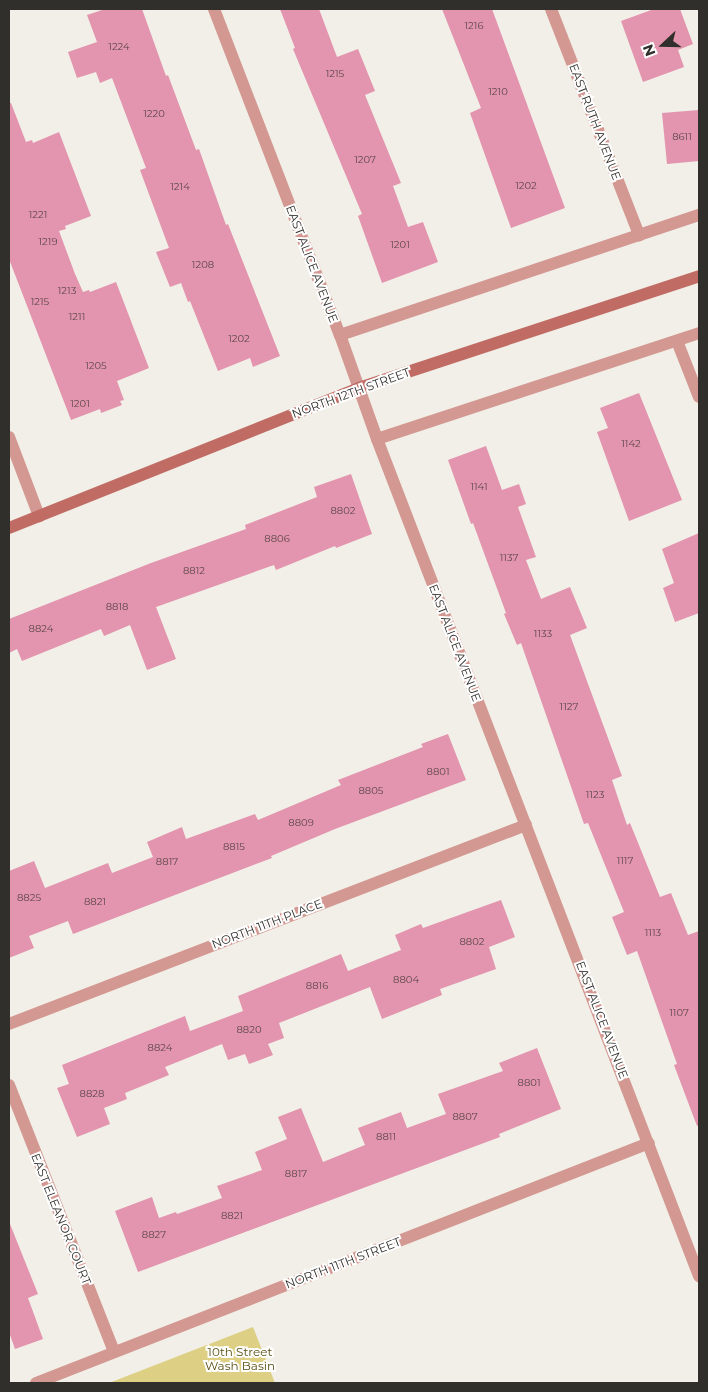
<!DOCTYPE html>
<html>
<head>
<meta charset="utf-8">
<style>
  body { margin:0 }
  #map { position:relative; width:708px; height:1392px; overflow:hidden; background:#f1efe7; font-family:Montserrat,sans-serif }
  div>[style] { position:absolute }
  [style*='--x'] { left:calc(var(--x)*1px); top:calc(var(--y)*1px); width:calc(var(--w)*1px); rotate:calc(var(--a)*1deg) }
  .green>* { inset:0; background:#ddd084 }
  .building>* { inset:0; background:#e394ae }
  .street>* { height:12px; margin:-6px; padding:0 6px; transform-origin:6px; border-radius:6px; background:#d39891 }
  .secondary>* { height:12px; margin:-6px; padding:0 6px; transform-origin:6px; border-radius:6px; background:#c06b64 }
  span { translate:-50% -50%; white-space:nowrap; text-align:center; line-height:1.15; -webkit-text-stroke:4px #fff; paint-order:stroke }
  .number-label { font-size:10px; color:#5d484c }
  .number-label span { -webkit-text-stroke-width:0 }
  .street-label { font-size:12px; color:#302f2c }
  .park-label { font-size:12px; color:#5a5015 }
  .frame { position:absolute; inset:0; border:10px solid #302f2c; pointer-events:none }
  .north { position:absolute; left:638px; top:20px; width:50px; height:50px; -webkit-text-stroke:4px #fff; paint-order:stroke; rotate:249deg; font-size:14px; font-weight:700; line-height:20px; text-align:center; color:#302f2c }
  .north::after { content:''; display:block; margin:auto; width:18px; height:22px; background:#302f2c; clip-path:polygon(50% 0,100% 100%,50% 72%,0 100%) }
</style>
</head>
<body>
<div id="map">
  <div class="green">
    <div style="clip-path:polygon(253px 1327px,275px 1383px,109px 1383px)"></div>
  </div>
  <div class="building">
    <div style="clip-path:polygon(105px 9px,142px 9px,166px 76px,168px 75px,196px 150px,199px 149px,226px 225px,228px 224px,280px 356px,253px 367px,250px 358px,218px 371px,190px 301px,188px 302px,181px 283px,170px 287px,156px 252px,169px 248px,140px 170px,146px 168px,112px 78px,100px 83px,96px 72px,77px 78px,68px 52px,97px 42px,87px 15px)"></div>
    <div style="clip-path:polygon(280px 9px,319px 9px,337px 57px,358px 49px,375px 91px,365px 95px,401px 183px,393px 186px,408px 227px,423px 222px,438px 262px,382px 283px,358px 216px,362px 214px,293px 49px,295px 48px)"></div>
    <div style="clip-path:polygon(442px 9px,492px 9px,565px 208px,511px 228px,470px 113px,481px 108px)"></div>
    <div style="clip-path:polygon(654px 9px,680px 9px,693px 44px,678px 50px,684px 67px,643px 82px,621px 21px)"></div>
    <div style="clip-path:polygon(9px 103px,11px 103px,26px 142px,32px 140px,33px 143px,59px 132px,91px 216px,65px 226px,66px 229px,59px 231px,75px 274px,83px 292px,89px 290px,90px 292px,116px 282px,149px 368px,117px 381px,124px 400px,120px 401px,122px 405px,101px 413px,100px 409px,71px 420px,9px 259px)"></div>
    <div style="clip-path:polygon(699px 110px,699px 161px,667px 164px,662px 113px)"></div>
    <div style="clip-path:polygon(639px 393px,682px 500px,629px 521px,597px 432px,608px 428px,600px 408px)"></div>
    <div style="clip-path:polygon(486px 446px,502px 490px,519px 484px,526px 504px,518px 507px,536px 557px,526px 560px,541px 599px,570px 587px,587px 628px,570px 635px,622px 776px,612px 780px,627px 825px,630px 823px,660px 897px,671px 893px,688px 935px,699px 931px,699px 1125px,697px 1126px,674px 1065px,677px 1064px,637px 951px,627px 955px,612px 917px,624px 912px,588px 823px,584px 824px,521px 643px,517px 645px,504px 614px,506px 613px,473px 523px,471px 524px,448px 460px)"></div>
    <div style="clip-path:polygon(351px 474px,372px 534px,336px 548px,335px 546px,276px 570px,274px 565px,156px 607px,176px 659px,147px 670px,130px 625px,104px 636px,101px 629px,22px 661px,17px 649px,9px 653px,9px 619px,151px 563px,246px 529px,245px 525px,317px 497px,314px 487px)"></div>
    <div style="clip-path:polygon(699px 533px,699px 613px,675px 622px,663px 588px,674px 583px,662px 549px)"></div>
    <div style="clip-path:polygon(448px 734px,466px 780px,335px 829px,271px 856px,272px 858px,73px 934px,68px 921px,29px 936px,34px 948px,9px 958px,9px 871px,34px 861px,45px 888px,108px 863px,112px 873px,153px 857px,147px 842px,182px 827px,186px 839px,255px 814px,258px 820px,341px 785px,338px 780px,423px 747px,421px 744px)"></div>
    <div style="clip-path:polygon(501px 900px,515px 937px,489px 947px,496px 969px,440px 989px,442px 995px,382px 1019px,370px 987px,279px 1023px,284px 1038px,268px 1044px,273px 1055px,249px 1064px,245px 1054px,228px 1060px,222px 1044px,165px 1067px,169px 1075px,125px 1093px,127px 1099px,104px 1108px,110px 1124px,77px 1137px,57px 1088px,69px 1084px,62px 1065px,185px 1016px,190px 1031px,243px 1011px,238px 996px,341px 954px,348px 971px,401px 950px,395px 935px,421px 924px,423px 928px)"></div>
    <div style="clip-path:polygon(537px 1048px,561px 1109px,499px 1134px,500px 1137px,138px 1272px,115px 1211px,152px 1197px,159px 1218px,176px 1212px,177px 1214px,222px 1198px,217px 1186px,262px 1170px,255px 1152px,287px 1139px,278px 1117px,301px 1108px,323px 1162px,365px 1145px,358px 1128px,401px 1112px,407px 1128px,446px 1114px,438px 1094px,503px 1071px,499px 1063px)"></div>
    <div style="clip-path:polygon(10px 1224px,38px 1294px,28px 1298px,43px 1339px,15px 1349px,9px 1332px)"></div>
  </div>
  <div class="street">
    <div style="--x:214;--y:9;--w:350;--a:68.9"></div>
    <div style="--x:340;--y:335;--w:110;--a:70.4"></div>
    <div style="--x:377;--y:439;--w:897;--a:68.96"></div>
    <div style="--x:551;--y:9;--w:243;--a:68.7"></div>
    <div style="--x:340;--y:335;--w:379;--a:-18.5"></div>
    <div style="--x:677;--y:341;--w:60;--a:68.6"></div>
    <div style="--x:9;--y:437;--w:85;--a:69.2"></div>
    <div style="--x:377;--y:439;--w:339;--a:-18.2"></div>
    <div style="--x:9;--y:1024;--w:554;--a:-21.05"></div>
    <div style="--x:9;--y:1085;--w:287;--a:68.5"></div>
    <div style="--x:36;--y:1383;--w:658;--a:-21.38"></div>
  </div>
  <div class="secondary">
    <div style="--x:9;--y:528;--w:377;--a:-21.8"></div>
    <div style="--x:359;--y:388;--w:358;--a:-18.2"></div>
  </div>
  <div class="number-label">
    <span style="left:474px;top:26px">1216</span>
    <span style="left:119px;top:47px">1224</span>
    <span style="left:335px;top:74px">1215</span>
    <span style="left:498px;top:92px">1210</span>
    <span style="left:154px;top:114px">1220</span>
    <span style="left:682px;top:137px">8611</span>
    <span style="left:365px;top:160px">1207</span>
    <span style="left:526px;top:186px">1202</span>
    <span style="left:180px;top:187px">1214</span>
    <span style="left:38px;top:215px">1221</span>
    <span style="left:48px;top:242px">1219</span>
    <span style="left:400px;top:245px">1201</span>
    <span style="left:203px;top:265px">1208</span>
    <span style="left:67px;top:291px">1213</span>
    <span style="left:40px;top:302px">1215</span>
    <span style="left:77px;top:317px">1211</span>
    <span style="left:239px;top:339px">1202</span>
    <span style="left:96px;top:366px">1205</span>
    <span style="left:80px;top:404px">1201</span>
    <span style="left:631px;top:444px">1142</span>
    <span style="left:479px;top:487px">1141</span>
    <span style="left:343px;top:511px">8802</span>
    <span style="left:277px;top:539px">8806</span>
    <span style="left:509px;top:558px">1137</span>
    <span style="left:194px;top:571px">8812</span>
    <span style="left:117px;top:607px">8818</span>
    <span style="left:41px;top:629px">8824</span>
    <span style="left:543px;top:634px">1133</span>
    <span style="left:569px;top:707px">1127</span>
    <span style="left:438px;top:772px">8801</span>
    <span style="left:371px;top:791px">8805</span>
    <span style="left:595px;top:795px">1123</span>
    <span style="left:301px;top:823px">8809</span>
    <span style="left:234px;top:847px">8815</span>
    <span style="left:625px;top:861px">1117</span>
    <span style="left:167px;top:862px">8817</span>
    <span style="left:29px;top:898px">8825</span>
    <span style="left:95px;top:902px">8821</span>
    <span style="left:653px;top:933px">1113</span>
    <span style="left:472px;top:942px">8802</span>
    <span style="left:406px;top:980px">8804</span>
    <span style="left:317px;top:986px">8816</span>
    <span style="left:679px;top:1013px">1107</span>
    <span style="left:249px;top:1030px">8820</span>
    <span style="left:160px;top:1048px">8824</span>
    <span style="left:529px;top:1083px">8801</span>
    <span style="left:92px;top:1094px">8828</span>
    <span style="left:465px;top:1117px">8807</span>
    <span style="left:386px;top:1137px">8811</span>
    <span style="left:296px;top:1174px">8817</span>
    <span style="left:232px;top:1216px">8821</span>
    <span style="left:154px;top:1235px">8827</span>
  </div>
  <div class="street-label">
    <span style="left:595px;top:122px;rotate:69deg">EAST RUTH AVENUE</span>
    <span style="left:312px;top:264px;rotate:69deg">EAST ALICE AVENUE</span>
    <span style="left:351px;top:393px;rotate:-20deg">NORTH 12TH STREET</span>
    <span style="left:455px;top:643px;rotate:69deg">EAST ALICE AVENUE</span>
    <span style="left:267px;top:924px;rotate:-21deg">NORTH 11TH PLACE</span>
    <span style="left:602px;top:1020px;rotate:69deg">EAST ALICE AVENUE</span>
    <span style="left:61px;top:1219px;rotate:68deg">EAST ELEANOR COURT</span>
    <span style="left:343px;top:1263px;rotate:-21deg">NORTH 11TH STREET</span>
  </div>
  <div class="park-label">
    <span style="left:240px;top:1359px">10th Street<br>Wash Basin</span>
  </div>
  <div class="frame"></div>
  <div class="north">N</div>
</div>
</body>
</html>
